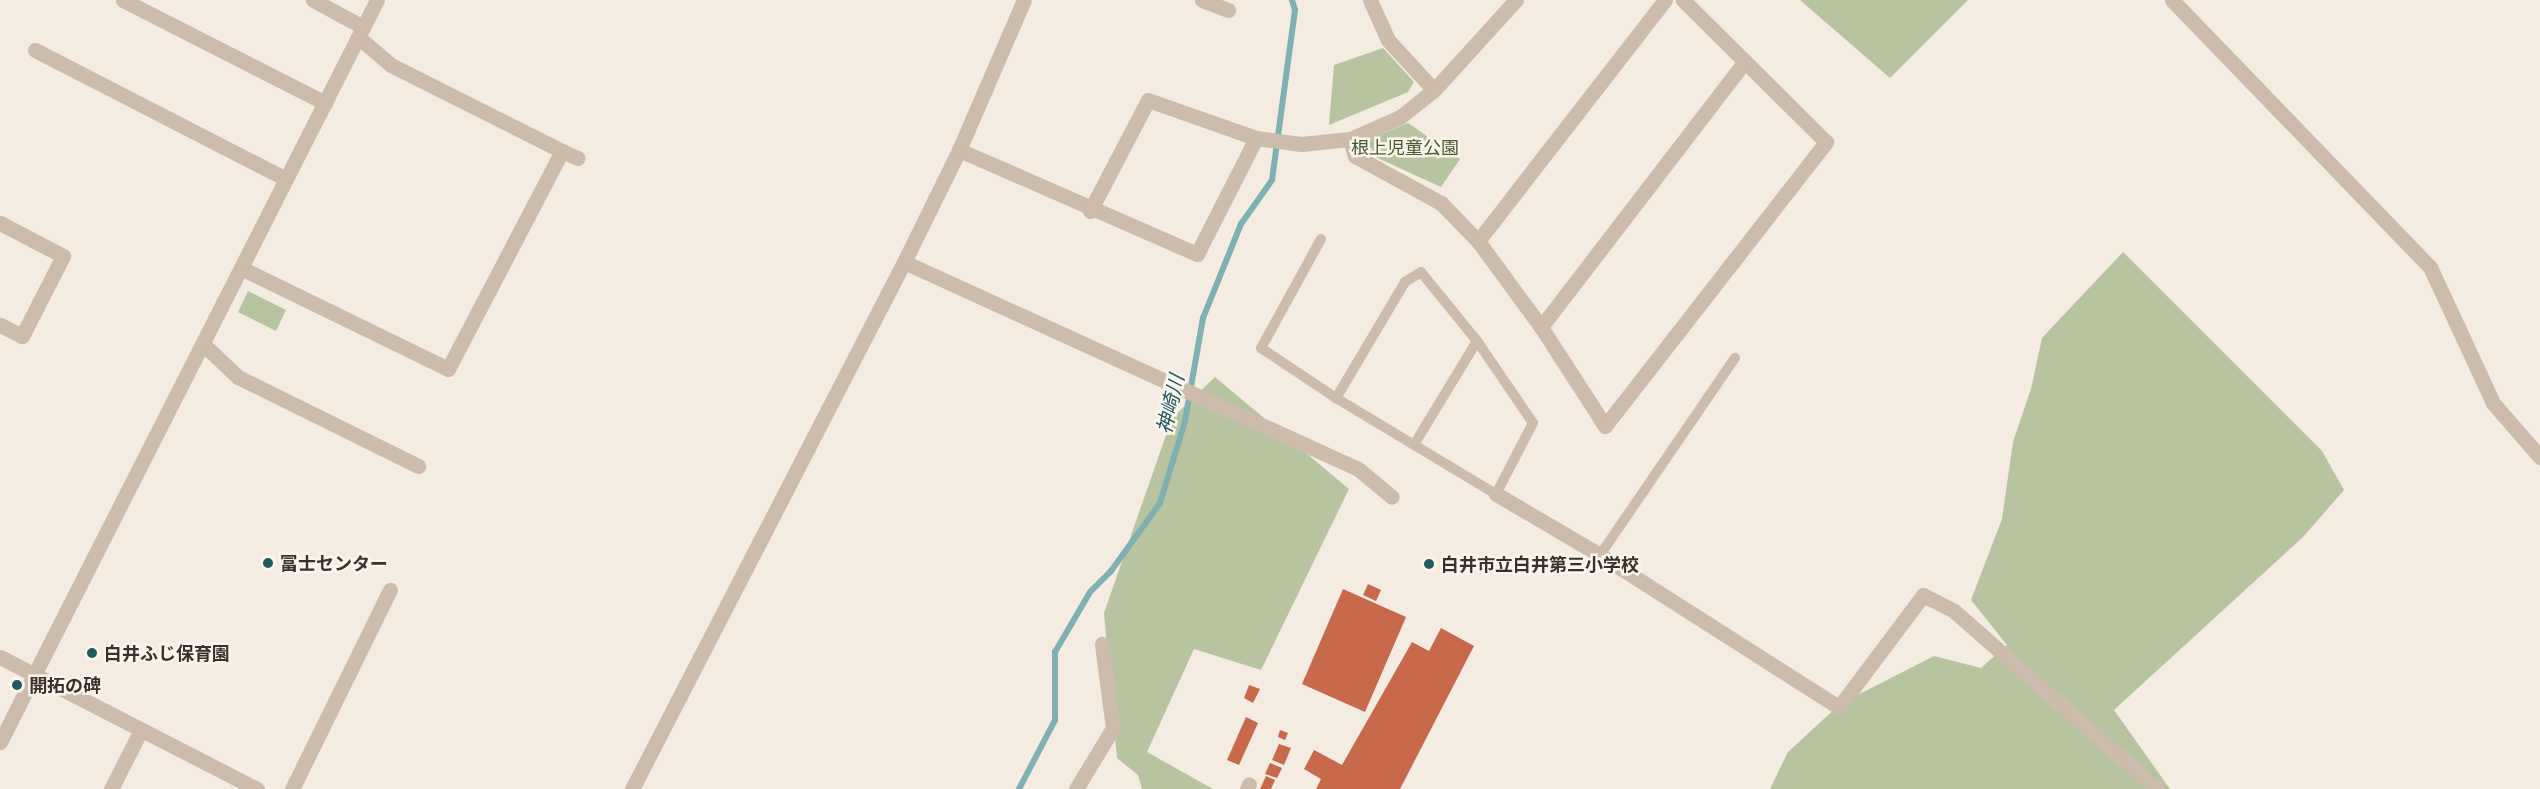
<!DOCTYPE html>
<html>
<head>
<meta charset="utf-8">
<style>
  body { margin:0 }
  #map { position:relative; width:2540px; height:789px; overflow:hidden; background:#f4ebe1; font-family:Commissioner,"Noto Sans JP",sans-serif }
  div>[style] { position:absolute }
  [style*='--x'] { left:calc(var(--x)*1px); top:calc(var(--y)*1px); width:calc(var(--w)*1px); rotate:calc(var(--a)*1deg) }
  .green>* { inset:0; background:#b8c4a0 }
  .stream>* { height:6px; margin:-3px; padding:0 3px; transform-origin:3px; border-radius:3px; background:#7fb0b2 }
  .building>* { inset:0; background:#c8694b }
  .service>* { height:10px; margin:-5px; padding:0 5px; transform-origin:5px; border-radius:5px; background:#cdbbac }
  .minor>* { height:15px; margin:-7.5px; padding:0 7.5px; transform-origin:7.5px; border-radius:7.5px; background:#cdbbac }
  .tertiary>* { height:15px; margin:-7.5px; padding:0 7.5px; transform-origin:7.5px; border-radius:7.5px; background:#cdbbac }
  .dots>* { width:16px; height:16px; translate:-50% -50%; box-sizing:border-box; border:3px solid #fbf5ee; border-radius:50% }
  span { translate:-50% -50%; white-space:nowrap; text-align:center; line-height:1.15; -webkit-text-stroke:5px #fbf5ee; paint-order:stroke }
  .park-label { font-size:18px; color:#4a5a2e }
  .poi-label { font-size:18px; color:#3b302b; font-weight:700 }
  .left { translate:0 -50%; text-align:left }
  .water-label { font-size:20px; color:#1f5a5e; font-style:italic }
</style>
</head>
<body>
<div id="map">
  <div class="green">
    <div style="clip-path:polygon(1800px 0,1968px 0,1890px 78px)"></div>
    <div style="clip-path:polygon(1383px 48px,1414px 82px,1408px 92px,1329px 125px,1334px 65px)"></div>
    <div style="clip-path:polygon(1408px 123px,1460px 159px,1441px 187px,1371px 155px,1366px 146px,1372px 138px)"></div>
    <div style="clip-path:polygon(2123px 252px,2322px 451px,2344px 490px,2303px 537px,2114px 710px,2170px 789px,1770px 789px,1788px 752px,1840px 704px,1934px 656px,1981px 668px,2007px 645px,1971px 600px,2002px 519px,2013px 442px,2031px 389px,2042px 338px)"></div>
    <div style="clip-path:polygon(248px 291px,286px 310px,276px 331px,238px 312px)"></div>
    <div style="clip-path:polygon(1215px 377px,1349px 489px,1261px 670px,1194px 649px,1147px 752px,1213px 789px,1142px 789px,1138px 775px,1117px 758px,1104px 613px,1172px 418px)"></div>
  </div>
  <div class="stream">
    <div style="--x:1019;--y:789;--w:78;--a:-62.4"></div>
    <div style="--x:1055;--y:720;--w:68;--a:-90"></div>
    <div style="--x:1055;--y:652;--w:69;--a:-59.7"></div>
    <div style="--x:1090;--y:592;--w:30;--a:-45"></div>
    <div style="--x:1111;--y:571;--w:84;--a:-54.2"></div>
    <div style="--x:1160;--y:503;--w:86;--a:-73"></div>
    <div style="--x:1185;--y:421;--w:105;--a:-80.1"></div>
    <div style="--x:1203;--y:318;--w:101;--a:-68"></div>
    <div style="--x:1241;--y:224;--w:54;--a:-54.8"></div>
    <div style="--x:1272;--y:180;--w:172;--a:-82.3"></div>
    <div style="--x:1295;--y:10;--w:10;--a:-107"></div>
  </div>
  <div class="building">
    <div style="clip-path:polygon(1368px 584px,1381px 590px,1376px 601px,1363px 595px)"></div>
    <div style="clip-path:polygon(1343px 589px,1406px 617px,1365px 712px,1302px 684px)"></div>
    <div style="clip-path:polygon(1441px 628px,1474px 646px,1400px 789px,1316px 789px,1321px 779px,1304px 769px,1314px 750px,1342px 765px,1412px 642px,1429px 651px)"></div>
    <div style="clip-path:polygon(1249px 685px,1260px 689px,1253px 703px,1244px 698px)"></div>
    <div style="clip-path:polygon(1246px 717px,1258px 723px,1239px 765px,1227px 760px)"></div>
    <div style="clip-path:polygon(1280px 730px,1288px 733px,1285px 740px,1278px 737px)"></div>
    <div style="clip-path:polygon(1279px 744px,1291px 748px,1284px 765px,1272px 760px)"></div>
    <div style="clip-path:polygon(1270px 763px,1282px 768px,1277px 778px,1265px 774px)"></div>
    <div style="clip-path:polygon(1266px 776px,1275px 780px,1271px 789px,1260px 789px)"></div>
  </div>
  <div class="service">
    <div style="--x:1321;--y:239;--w:124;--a:118.8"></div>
    <div style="--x:1261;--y:348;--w:90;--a:33.7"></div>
    <div style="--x:1336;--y:398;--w:187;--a:31"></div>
    <div style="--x:1496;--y:494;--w:80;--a:-62.5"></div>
    <div style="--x:1533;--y:423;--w:99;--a:-124.3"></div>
    <div style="--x:1477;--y:341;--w:89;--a:-129.1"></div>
    <div style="--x:1421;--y:272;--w:19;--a:148"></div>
    <div style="--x:1405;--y:282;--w:135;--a:120.7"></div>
    <div style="--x:1415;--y:443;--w:119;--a:-58.7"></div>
    <div style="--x:1600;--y:555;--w:239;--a:-55.6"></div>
  </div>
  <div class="minor">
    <div style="--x:123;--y:0;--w:227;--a:27"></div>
    <div style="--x:313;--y:0;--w:57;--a:28.4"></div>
    <div style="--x:1202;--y:0;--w:28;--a:21"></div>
    <div style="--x:1370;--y:0;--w:44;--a:65.8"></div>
    <div style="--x:1388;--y:40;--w:68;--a:47.4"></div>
    <div style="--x:2172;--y:0;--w:371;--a:46"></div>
    <div style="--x:2430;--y:267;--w:150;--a:65.1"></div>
    <div style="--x:2493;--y:403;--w:72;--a:49"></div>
    <div style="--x:35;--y:50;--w:282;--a:27.2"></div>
    <div style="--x:1350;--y:139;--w:18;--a:74"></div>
    <div style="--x:1355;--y:156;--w:98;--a:28.7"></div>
    <div style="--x:1441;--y:203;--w:53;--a:45.8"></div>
    <div style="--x:1478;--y:241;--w:107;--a:53.8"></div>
    <div style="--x:1541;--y:327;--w:118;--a:57.1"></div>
    <div style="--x:1605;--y:426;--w:360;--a:-52.1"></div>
    <div style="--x:1826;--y:142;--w:202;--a:-135.2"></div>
    <div style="--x:959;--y:150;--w:260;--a:23.6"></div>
    <div style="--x:1197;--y:254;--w:130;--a:-63"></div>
    <div style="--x:1256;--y:138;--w:45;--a:7.6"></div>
    <div style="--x:1301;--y:144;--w:49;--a:-5.8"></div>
    <div style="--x:1350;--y:139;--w:55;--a:-23.7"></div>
    <div style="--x:1400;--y:117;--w:43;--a:-38.5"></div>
    <div style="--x:1434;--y:90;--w:122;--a:-47.7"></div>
    <div style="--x:562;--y:151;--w:17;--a:24"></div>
    <div style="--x:1090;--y:211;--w:125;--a:-62.4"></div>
    <div style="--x:1148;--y:100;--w:114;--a:19.4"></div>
    <div style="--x:0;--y:223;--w:71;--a:27.6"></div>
    <div style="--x:63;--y:256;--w:90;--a:117.1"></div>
    <div style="--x:22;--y:336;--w:25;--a:-153"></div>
    <div style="--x:1478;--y:241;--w:305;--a:-52.2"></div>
    <div style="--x:904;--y:262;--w:498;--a:24.5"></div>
    <div style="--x:1357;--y:468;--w:45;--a:39.6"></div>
    <div style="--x:241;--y:268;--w:230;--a:26"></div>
    <div style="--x:448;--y:369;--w:246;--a:-62.4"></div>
    <div style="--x:562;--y:151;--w:191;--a:-153.3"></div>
    <div style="--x:391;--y:65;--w:43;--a:-139.7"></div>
    <div style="--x:1541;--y:327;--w:335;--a:-52.5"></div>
    <div style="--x:203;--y:344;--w:48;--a:43.3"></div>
    <div style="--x:238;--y:377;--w:201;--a:26.3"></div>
    <div style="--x:1496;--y:494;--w:121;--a:30.4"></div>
    <div style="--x:1600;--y:555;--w:283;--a:32.5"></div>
    <div style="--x:1839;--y:707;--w:140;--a:-53.1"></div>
    <div style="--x:1923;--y:595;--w:35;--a:27"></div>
    <div style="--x:1954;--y:611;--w:270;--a:41.2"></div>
    <div style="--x:0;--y:742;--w:832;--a:-63.07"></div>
    <div style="--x:111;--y:789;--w:66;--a:-63"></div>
    <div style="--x:292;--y:789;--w:222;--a:-63.8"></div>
    <div style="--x:632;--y:789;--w:593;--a:-62.7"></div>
    <div style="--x:904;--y:262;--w:125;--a:-63.8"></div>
    <div style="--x:959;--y:150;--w:163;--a:-66.6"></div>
    <div style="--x:1076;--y:789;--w:71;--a:-58.8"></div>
    <div style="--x:1113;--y:728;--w:85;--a:-97.5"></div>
    <div style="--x:1247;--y:789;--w:5;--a:-68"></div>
  </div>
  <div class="tertiary">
    <div style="--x:0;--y:657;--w:289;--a:27.2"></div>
  </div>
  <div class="dots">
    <div style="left:268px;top:563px;background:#1f5a5e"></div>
    <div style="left:1429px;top:564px;background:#1f5a5e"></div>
    <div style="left:92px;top:653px;background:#1f5a5e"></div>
    <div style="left:17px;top:685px;background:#1f5a5e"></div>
  </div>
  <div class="park-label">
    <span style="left:1405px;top:147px">根上児童公園</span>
  </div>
  <div class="poi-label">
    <span class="left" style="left:280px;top:563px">冨士センター</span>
    <span class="left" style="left:1441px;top:564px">白井市立白井第三小学校</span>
    <span class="left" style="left:104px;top:653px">白井ふじ保育園</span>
    <span class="left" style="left:29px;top:685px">開拓の碑</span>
  </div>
  <div class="water-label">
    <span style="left:1170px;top:404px;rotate:-77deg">神崎川</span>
  </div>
</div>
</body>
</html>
